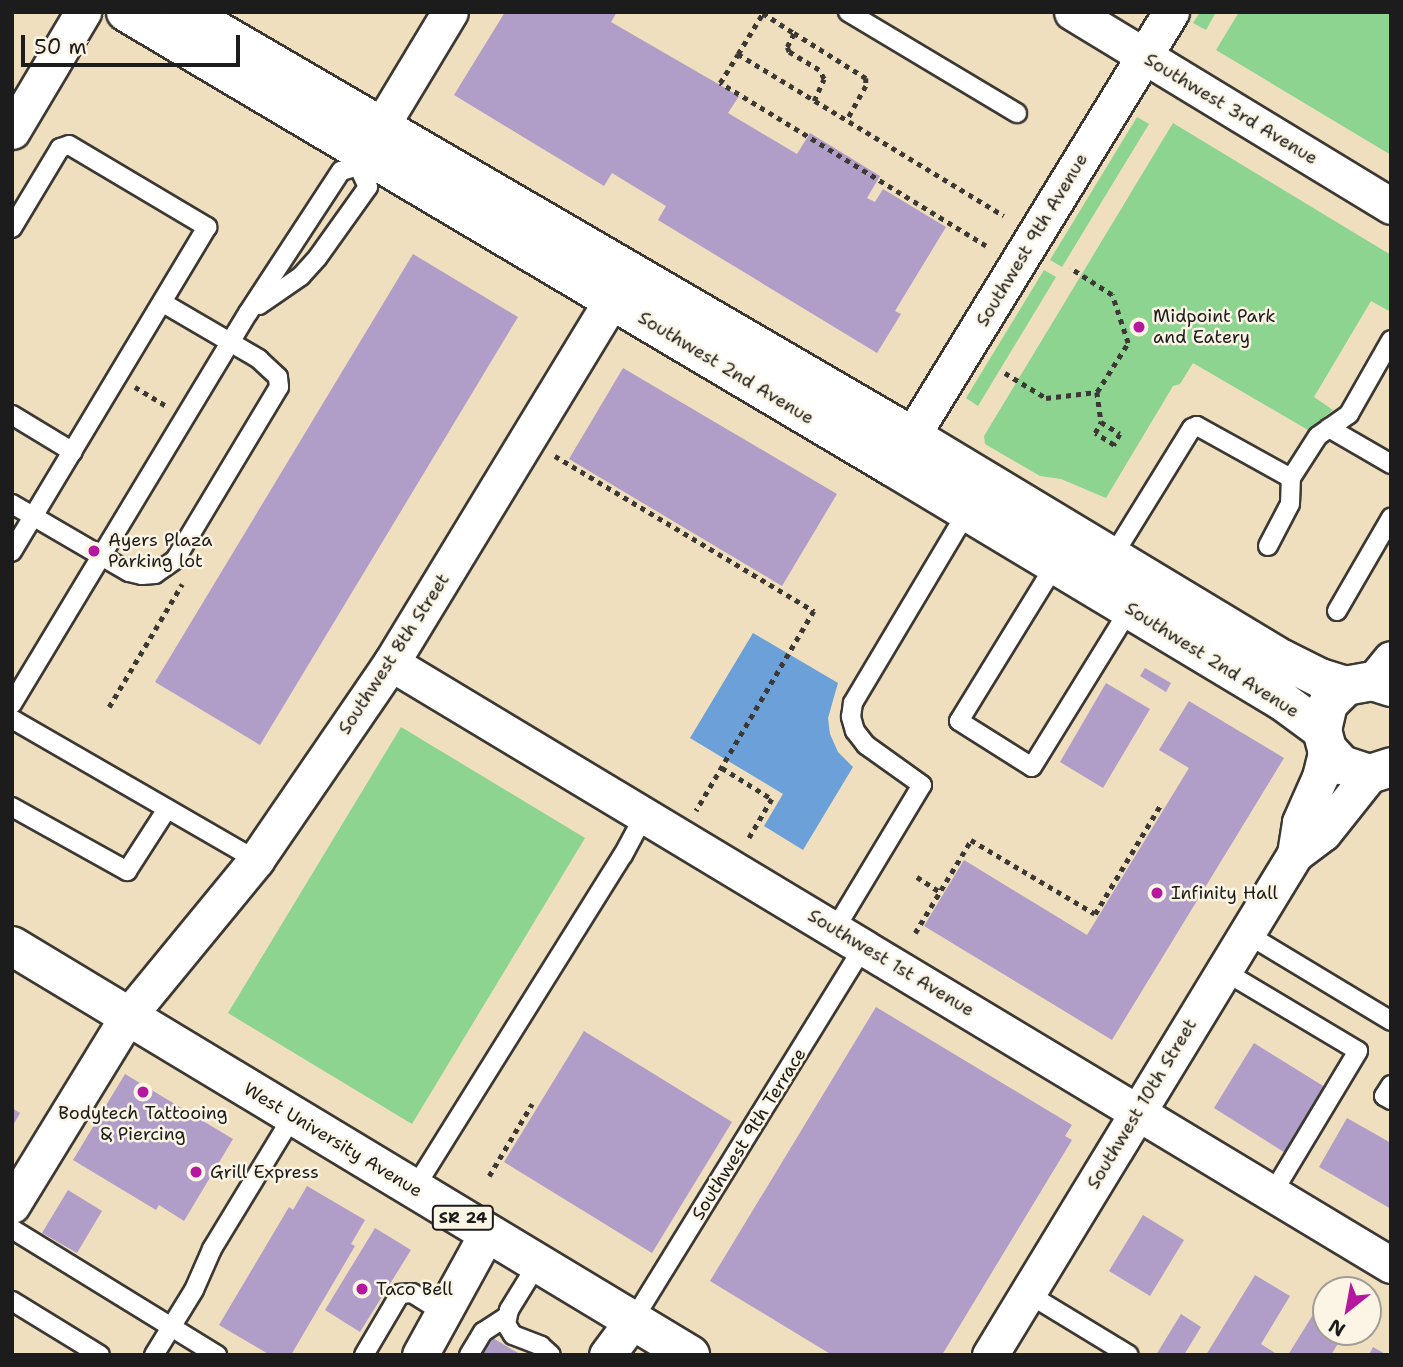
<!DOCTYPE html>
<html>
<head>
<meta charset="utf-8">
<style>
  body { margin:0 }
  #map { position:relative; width:1403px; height:1367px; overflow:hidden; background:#efdfbe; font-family:"Shantell Sans",sans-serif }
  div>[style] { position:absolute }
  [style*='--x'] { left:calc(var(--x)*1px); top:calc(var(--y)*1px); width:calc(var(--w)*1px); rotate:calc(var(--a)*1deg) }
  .green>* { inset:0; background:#8cd490 }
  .water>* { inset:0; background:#6ba0d8 }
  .building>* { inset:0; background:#b09dc8 }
  .path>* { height:4.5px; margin-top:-2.25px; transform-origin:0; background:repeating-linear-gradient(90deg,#3c3934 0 5px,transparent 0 10px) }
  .roads { filter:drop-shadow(2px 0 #3c3934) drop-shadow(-2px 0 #3c3934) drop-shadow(0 2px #3c3934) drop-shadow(0 -2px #3c3934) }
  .service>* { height:18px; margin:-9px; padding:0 9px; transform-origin:9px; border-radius:9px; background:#fff }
  .minor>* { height:35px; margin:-17.5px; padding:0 17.5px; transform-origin:17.5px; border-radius:17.5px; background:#fff }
  .tertiary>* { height:38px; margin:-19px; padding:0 19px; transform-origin:19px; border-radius:19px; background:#fff }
  .primary>* { height:38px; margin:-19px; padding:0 19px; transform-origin:19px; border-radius:19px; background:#fff }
  .dots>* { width:19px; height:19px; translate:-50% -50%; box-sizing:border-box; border:4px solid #fcf5e5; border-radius:50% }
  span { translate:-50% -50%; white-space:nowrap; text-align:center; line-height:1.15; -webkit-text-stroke:5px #fcf5e5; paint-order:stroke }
  .shield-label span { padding:2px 5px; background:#fcf5e5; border:2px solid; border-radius:5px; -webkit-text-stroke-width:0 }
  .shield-label { font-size:16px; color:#1c1c1c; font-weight:700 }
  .street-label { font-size:18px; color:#1c1c1c }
  .poi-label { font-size:18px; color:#1c1c1c }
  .left { translate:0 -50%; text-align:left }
  .frame { position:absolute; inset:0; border:14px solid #1c1c1c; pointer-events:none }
  .north { position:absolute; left:1312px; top:1276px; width:70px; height:70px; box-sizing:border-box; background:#fcf5e5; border:2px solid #a29e95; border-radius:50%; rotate:211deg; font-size:19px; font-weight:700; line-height:28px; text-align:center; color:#1c1c1c }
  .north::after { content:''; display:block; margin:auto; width:24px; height:32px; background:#b5179e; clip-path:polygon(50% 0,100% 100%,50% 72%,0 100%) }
  .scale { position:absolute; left:21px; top:35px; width:219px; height:32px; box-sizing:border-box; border:4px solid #1c1c1c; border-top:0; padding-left:9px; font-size:21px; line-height:24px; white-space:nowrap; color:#1c1c1c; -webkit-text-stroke:5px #fcf5e5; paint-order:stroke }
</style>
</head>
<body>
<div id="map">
  <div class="green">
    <div style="clip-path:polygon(1200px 12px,1216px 12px,1206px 30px,1193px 23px)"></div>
    <div style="clip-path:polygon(1239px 12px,1391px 12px,1391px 155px,1216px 50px)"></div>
    <div style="clip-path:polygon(1137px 117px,1149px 124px,1062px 267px,1050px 260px)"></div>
    <div style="clip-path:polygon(1173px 123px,1391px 255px,1391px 312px,1371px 301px,1314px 397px,1333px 410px,1308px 430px,1193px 363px,1180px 384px,1173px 386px,1106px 498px,1061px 479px,1040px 476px,985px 444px,984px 436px)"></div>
    <div style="clip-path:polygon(1044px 270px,1056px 277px,978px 406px,966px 398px)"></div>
    <div style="clip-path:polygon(401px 727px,585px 838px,412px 1124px,228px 1013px)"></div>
  </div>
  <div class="water">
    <div style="clip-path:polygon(753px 633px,838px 683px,828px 718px,830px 734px,838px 752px,853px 767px,803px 850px,764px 826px,783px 794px,690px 738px)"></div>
  </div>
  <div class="building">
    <div style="clip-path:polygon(505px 12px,617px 12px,611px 22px,739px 96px,728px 113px,797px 154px,810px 133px,880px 176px,867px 198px,875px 202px,883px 189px,946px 227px,895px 311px,901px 314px,877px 353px,658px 220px,666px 206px,612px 173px,604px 186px,454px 95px)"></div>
    <div style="clip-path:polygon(413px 254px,518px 317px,260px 745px,155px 682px)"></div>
    <div style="clip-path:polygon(623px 368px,837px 494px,782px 586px,569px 459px)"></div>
    <div style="clip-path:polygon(1145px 668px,1171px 683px,1166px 692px,1140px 676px)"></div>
    <div style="clip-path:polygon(1106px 683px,1150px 709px,1103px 788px,1060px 762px)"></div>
    <div style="clip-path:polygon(1189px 701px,1284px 758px,1112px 1040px,924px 926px,964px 860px,1087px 935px,1189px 768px,1159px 750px)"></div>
    <div style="clip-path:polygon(876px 1007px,1072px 1125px,1065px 1136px,1072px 1140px,942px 1355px,832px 1355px,710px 1281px)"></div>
    <div style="clip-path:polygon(584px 1031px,732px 1122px,652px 1253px,504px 1162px)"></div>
    <div style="clip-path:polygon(1254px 1043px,1328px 1089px,1287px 1154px,1214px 1108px)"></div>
    <div style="clip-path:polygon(125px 1074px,233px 1139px,184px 1221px,159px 1205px,156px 1210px,73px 1160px)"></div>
    <div style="clip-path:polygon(12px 1108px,20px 1113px,12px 1127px)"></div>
    <div style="clip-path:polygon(1347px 1118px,1391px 1143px,1391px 1209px,1319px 1167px)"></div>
    <div style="clip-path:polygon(307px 1186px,365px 1220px,351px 1244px,355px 1246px,291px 1355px,270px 1355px,219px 1325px,289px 1207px,293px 1210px)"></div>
    <div style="clip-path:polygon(68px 1190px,102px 1211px,77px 1253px,42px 1233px)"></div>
    <div style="clip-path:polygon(1143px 1215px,1184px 1240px,1150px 1296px,1109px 1271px)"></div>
    <div style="clip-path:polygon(375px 1228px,411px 1250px,360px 1332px,325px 1310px)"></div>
    <div style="clip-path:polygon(1255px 1275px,1290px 1296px,1261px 1344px,1278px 1355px,1206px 1355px)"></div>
    <div style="clip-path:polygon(1314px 1313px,1326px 1320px,1326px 1332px,1345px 1332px,1331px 1355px,1288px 1355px)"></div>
    <div style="clip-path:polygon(1181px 1314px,1201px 1327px,1184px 1355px,1156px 1355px)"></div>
    <div style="clip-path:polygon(474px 1334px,490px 1343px,493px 1338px,518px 1353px,471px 1355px)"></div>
    <div style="clip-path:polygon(1373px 1347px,1387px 1355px,1369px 1355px)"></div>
  </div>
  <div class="path">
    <div style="--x:738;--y:54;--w:48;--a:-58.6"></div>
    <div style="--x:763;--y:13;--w:37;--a:33"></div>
    <div style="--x:814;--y:101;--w:24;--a:-66"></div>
    <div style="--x:824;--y:79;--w:10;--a:-119"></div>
    <div style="--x:819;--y:70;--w:35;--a:-149"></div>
    <div style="--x:789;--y:52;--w:5;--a:-112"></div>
    <div style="--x:787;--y:47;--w:16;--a:-63"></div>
    <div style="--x:794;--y:33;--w:85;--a:32"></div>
    <div style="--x:866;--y:78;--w:8;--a:90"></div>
    <div style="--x:866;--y:86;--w:39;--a:119"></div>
    <div style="--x:986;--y:246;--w:312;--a:-148.5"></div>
    <div style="--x:720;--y:83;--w:34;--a:-58"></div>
    <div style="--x:738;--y:54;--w:311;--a:31.3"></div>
    <div style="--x:1005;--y:373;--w:48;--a:31.4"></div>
    <div style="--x:1046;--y:398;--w:51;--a:-6.7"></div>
    <div style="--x:1097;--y:392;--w:58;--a:-57.7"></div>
    <div style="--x:1128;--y:343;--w:51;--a:-108.4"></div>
    <div style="--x:1112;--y:295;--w:50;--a:-147.3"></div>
    <div style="--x:135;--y:387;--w:37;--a:31"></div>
    <div style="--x:1097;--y:392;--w:30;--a:82"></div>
    <div style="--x:1101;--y:422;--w:22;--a:32"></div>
    <div style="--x:1120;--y:434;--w:13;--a:119"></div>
    <div style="--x:1114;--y:445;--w:22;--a:-148"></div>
    <div style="--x:1095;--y:433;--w:13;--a:-61"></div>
    <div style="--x:555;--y:456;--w:302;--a:30.9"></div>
    <div style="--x:814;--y:611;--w:232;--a:120.5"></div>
    <div style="--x:109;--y:707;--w:143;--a:-59.3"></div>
    <div style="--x:722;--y:768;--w:59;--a:31.8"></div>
    <div style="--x:772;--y:799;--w:48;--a:120.3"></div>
    <div style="--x:917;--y:877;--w:27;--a:33"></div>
    <div style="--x:915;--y:933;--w:109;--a:-58.9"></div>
    <div style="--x:971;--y:840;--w:144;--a:30.8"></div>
    <div style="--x:1095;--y:914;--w:128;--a:-59"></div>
    <div style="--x:489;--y:1176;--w:84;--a:-59.2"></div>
  </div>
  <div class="roads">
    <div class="service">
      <div style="--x:848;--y:12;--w:197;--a:30.9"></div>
      <div style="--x:12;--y:228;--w:93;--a:-59"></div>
      <div style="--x:60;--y:148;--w:9;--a:-18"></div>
      <div style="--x:69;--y:145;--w:161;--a:30.7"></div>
      <div style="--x:207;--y:227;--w:379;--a:121"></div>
      <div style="--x:259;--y:305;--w:51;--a:-34.6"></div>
      <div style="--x:301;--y:276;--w:25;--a:-48"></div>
      <div style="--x:318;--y:257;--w:86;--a:-54.5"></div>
      <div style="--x:368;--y:187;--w:23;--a:-115"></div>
      <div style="--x:12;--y:415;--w:71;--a:31.2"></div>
      <div style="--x:1329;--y:428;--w:72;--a:30.1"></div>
      <div style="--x:12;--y:504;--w:135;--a:30.2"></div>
      <div style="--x:129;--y:572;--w:13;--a:13"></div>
      <div style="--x:142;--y:575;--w:13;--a:-4"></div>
      <div style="--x:155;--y:574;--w:24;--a:-35"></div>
      <div style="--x:175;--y:560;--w:202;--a:-59"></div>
      <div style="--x:279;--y:387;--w:10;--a:-96"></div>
      <div style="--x:278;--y:377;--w:26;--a:-137"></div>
      <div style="--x:259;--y:359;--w:111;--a:-149.7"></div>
      <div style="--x:1268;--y:546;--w:47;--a:-62.4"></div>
      <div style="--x:1290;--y:504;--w:26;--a:-88"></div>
      <div style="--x:1111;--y:559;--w:154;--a:-58.3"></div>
      <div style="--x:1192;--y:428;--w:5;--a:-22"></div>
      <div style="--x:1197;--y:426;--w:107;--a:29"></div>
      <div style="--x:1291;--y:478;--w:50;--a:-57.3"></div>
      <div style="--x:1318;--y:436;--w:38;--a:-35"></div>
      <div style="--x:1349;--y:414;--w:85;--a:-60.4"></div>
      <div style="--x:1055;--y:565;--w:183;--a:121.6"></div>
      <div style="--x:959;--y:721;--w:86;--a:32.2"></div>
      <div style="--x:1032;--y:767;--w:185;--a:-58.3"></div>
      <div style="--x:1337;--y:611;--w:108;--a:-59.9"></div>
      <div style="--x:12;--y:704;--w:457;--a:-58.9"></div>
      <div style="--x:248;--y:313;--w:170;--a:-56.8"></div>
      <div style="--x:341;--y:171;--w:18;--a:-16"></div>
      <div style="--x:358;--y:166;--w:14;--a:-60"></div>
      <div style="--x:12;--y:719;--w:282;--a:30"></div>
      <div style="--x:12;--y:807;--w:132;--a:29.1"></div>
      <div style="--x:127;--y:871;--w:74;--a:-57.2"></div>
      <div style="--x:835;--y:929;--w:168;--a:-58.9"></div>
      <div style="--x:922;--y:785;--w:69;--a:-144.5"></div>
      <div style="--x:866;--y:745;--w:18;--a:-128"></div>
      <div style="--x:855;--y:731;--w:15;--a:-106"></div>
      <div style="--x:851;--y:717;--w:14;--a:-82"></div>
      <div style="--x:853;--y:703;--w:222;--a:-59.2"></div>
      <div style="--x:1247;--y:934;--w:168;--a:31.1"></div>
      <div style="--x:1224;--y:971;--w:156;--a:30.8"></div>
      <div style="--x:1358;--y:1051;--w:167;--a:121"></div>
      <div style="--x:1391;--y:1085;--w:13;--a:122"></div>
      <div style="--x:1384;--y:1096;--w:8;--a:30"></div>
      <div style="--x:414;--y:1189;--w:394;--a:-58"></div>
      <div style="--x:623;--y:855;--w:44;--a:-61.7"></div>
      <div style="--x:12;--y:1229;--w:241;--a:31.6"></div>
      <div style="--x:538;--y:1263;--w:55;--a:121.7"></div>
      <div style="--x:509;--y:1310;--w:14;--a:102"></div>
      <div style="--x:506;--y:1324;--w:13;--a:58"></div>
      <div style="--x:513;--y:1335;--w:30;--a:21"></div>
      <div style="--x:541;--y:1346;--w:13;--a:42"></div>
      <div style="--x:1027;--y:1293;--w:119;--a:31.3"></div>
      <div style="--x:12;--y:1301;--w:103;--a:31.5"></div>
      <div style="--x:633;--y:1320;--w:440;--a:-58.3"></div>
      <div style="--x:154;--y:1355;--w:76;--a:-58.4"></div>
      <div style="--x:194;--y:1290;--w:45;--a:-66.3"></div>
      <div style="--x:212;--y:1249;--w:156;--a:-58.7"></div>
      <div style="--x:364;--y:1355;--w:71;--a:-59.5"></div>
      <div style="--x:400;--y:1294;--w:12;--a:-5"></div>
      <div style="--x:412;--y:1293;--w:36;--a:32"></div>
      <div style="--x:469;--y:1355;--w:27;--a:-59"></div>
      <div style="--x:483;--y:1332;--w:27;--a:-33"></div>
    </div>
    <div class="minor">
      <div style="--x:1072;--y:12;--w:373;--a:31.3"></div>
      <div style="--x:12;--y:131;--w:139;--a:-59.2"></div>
      <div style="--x:366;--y:151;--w:162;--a:-58.9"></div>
      <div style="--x:897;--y:460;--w:525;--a:-58.55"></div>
      <div style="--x:391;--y:663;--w:1167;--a:31.05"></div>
      <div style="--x:1373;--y:681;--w:28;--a:-51"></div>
      <div style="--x:1295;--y:854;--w:35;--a:-37"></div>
      <div style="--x:1323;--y:833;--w:75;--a:-51.5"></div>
      <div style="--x:12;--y:1205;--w:222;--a:-58.5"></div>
      <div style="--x:128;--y:1016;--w:202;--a:-50.6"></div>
      <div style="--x:256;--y:860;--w:239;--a:-55.6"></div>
      <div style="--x:391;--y:663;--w:454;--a:-58.7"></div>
      <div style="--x:420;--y:1355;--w:139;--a:-61.2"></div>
      <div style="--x:607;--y:1355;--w:44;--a:-53.4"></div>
      <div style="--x:990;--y:1355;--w:587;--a:-58.67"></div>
      <div style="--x:1295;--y:854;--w:32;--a:-81"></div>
      <div style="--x:1300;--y:822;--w:49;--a:-66"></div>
      <div style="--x:1320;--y:777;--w:29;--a:-76"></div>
    </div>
    <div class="tertiary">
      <div style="--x:126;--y:12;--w:892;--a:30.68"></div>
      <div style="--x:893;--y:467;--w:453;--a:31"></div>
      <div style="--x:1281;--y:700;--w:51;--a:36.2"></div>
      <div style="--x:185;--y:12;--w:842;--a:30.25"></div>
      <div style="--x:912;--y:436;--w:432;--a:31.1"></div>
      <div style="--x:1282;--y:659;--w:42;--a:26.6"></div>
      <div style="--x:1320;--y:678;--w:27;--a:17"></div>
      <div style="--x:1391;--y:687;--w:19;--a:-162"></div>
      <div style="--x:1373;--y:681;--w:27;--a:170"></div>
      <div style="--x:1346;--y:686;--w:25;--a:135"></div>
      <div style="--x:1328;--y:704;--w:27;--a:103"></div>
      <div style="--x:1322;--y:730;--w:20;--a:75"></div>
      <div style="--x:1327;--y:749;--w:22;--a:47"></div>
      <div style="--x:1342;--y:765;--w:29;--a:18"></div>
      <div style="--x:1370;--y:774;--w:22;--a:-18"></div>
    </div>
    <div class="primary">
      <div style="--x:12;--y:946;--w:792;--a:31.1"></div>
    </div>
  </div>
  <div class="dots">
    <div style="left:1139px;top:327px;background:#b5179e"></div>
    <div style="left:94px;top:551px;background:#b5179e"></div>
    <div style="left:1157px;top:893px;background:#b5179e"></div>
    <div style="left:143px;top:1092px;background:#b5179e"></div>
    <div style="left:196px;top:1172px;background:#b5179e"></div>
    <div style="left:362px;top:1289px;background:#b5179e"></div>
  </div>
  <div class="shield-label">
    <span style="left:463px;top:1218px">SR 24</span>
  </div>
  <div class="street-label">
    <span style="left:1231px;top:109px;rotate:31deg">Southwest 3rd Avenue</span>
    <span style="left:1032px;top:240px;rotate:-59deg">Southwest 9th Avenue</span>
    <span style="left:726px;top:368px;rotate:31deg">Southwest 2nd Avenue</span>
    <span style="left:394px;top:654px;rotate:-57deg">Southwest 8th Street</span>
    <span style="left:1212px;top:660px;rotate:32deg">Southwest 2nd Avenue</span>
    <span style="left:891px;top:963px;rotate:31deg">Southwest 1st Avenue</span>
    <span style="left:1142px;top:1104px;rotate:-59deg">Southwest 10th Street</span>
    <span style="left:749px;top:1134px;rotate:-58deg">Southwest 9th Terrace</span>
    <span style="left:333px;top:1140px;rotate:31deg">West University Avenue</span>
  </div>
  <div class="poi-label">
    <span class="left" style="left:1153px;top:327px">Midpoint Park<br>and Eatery</span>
    <span class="left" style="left:108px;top:551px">Ayers Plaza<br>Parking lot</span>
    <span class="left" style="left:1171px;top:893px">Infinity Hall</span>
    <span style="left:143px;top:1124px">Bodytech Tattooing<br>&amp; Piercing</span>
    <span class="left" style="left:210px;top:1172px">Grill Express</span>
    <span class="left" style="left:376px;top:1289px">Taco Bell</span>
  </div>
  <div class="frame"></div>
  <div class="north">N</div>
  <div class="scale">50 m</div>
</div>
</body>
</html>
